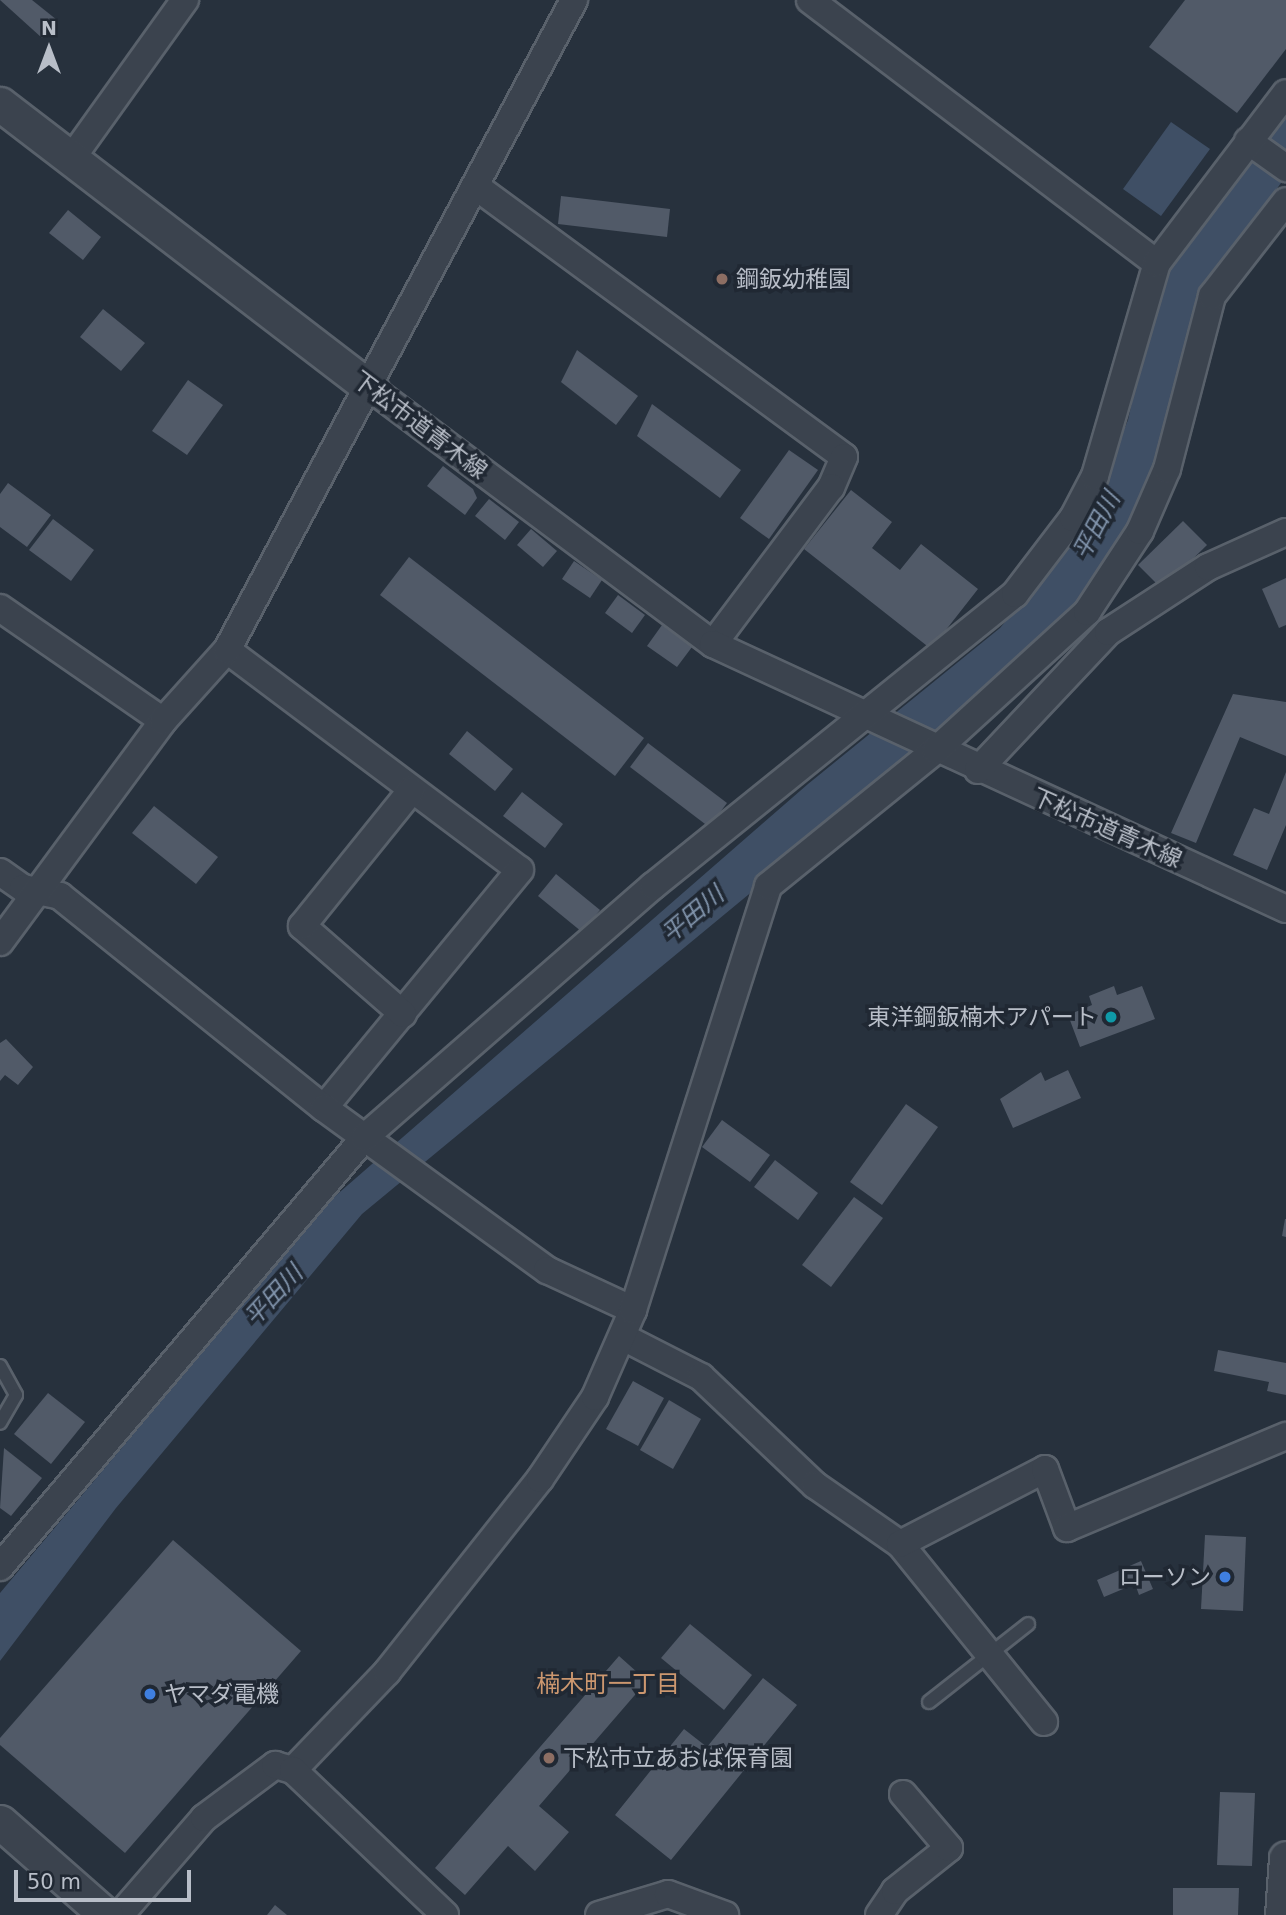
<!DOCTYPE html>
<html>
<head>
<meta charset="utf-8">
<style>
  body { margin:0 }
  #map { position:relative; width:1286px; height:1915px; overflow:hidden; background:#27313d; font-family:"DejaVu Sans","Noto Sans JP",sans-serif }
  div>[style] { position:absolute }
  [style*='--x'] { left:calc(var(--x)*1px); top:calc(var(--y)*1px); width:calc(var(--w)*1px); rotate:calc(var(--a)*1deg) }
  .water>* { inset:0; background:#3f4f65 }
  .building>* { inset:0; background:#515a68 }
  .roads { filter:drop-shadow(2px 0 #59616b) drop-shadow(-2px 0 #59616b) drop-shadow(0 2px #59616b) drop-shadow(0 -2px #59616b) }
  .service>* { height:12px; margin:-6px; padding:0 6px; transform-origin:6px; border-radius:6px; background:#3b434e }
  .minor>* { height:26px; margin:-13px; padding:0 13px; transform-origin:13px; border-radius:13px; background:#3b434e }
  .tertiary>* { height:33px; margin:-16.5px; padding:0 16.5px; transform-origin:16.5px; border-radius:16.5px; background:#3b434e }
  .dots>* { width:19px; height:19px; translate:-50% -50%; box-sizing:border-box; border:4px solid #202833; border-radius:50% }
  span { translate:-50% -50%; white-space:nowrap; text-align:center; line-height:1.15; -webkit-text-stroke:7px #202833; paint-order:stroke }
  .poi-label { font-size:23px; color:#b8bec8 }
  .left { translate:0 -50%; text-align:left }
  .right { translate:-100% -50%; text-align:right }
  .street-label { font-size:23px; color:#b8bec8 }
  .water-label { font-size:24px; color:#8295ad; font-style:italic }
  .neighbourhood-label { font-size:24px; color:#cc976f }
  .north { position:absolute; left:14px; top:14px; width:70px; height:70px; -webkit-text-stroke:5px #202833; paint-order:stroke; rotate:0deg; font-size:19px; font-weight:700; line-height:28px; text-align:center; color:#b8bec8 }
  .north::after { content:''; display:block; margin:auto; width:24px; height:32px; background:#b8bec8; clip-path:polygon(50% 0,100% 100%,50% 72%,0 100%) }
  .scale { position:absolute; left:14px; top:1870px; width:177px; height:32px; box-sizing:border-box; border:4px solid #b8bec8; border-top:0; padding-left:9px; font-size:21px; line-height:24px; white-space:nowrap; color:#b8bec8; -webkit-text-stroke:5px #202833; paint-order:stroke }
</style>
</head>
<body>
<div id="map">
  <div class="water">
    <div style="clip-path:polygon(1286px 115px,1286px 176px,1203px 291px,1158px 456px,1132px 522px,1077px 609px,1024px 667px,362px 1214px,116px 1508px,0 1661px,0 1593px,325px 1205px,808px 784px,1000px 628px,1037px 584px,1096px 497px,1128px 420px,1153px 308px,1172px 261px)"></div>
    <div style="clip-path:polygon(1171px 122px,1210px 149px,1161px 216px,1123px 189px)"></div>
  </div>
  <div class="building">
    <div style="clip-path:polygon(0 0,32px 0,57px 20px,42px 38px)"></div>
    <div style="clip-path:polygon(1185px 0,1286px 0,1286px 49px,1237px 113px,1149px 47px)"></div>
    <div style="clip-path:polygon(561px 196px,670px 209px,667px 237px,558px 224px)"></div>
    <div style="clip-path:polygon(68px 210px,101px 237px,83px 260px,49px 233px)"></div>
    <div style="clip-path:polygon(103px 309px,145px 343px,121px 371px,80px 337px)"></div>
    <div style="clip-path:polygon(577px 350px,638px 396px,616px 425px,561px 382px)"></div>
    <div style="clip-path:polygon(188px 380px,223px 405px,187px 455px,152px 431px)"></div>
    <div style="clip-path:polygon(652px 404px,741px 470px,720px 498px,637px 436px)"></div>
    <div style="clip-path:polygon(789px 450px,818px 470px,769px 539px,740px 518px)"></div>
    <div style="clip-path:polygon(443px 466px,473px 489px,477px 498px,465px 515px,427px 486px)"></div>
    <div style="clip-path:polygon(8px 483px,51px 515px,27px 547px,0 527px,0 494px)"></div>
    <div style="clip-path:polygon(851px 490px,892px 522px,872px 548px,900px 570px,921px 544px,978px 589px,931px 649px,804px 549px)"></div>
    <div style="clip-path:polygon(489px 499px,519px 522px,505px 540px,475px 516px)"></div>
    <div style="clip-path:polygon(53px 519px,94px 550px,71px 581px,29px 550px)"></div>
    <div style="clip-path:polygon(1183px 521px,1207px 545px,1162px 589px,1138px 565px)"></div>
    <div style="clip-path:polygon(531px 529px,557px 551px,543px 567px,517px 545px)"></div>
    <div style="clip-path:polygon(409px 557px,644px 738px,615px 776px,380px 595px)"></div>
    <div style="clip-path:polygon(574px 561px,602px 580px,590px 598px,562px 579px)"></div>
    <div style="clip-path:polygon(1286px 578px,1286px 625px,1279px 628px,1262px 589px)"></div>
    <div style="clip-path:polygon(618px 595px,645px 615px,632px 633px,605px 613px)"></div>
    <div style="clip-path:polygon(662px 625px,692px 647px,677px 667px,647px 646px)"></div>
    <div style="clip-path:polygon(1233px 694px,1286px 702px,1286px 756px,1240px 737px,1196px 843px,1171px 833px)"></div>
    <div style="clip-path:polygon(467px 731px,513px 769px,495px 791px,449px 754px)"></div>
    <div style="clip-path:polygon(648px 743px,727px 803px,709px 827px,630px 767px)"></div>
    <div style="clip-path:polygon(1286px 772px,1286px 825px,1267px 870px,1233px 855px,1254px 808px,1269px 814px)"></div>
    <div style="clip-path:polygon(522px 792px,563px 824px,545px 848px,503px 816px)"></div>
    <div style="clip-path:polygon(154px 806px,218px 857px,196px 884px,132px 833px)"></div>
    <div style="clip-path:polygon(556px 874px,600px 910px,582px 932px,538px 896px)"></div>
    <div style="clip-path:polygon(1114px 986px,1117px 995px,1142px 986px,1155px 1019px,1080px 1047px,1068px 1015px,1092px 1005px,1089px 996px)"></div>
    <div style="clip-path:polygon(6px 1039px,33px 1067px,18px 1085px,5px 1075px,0 1081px,0 1043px)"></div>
    <div style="clip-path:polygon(1068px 1070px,1081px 1098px,1013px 1128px,1000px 1099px,1041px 1072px,1045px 1081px)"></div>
    <div style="clip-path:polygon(906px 1104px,938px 1127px,882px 1205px,850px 1182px)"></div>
    <div style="clip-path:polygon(722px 1120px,770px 1155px,750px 1182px,702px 1147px)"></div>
    <div style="clip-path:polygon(775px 1160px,818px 1193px,798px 1220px,754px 1187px)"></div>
    <div style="clip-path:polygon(854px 1197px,883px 1218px,831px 1287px,802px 1265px)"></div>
    <div style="clip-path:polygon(1285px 1219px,1286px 1219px,1286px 1237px,1282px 1236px)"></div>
    <div style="clip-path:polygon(1218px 1350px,1286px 1363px,1286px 1395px,1267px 1391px,1269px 1382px,1214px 1371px)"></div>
    <div style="clip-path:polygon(633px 1381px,664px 1398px,638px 1446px,606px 1429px)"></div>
    <div style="clip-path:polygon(48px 1393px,85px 1422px,51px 1464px,14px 1434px)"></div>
    <div style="clip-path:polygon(669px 1400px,701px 1419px,673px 1469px,640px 1450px)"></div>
    <div style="clip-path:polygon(4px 1448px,42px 1478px,11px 1516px,0 1508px)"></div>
    <div style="clip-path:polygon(1205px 1535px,1246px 1537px,1243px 1611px,1201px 1609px)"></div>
    <div style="clip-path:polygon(173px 1540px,301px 1651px,125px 1853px,0 1745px,0 1738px)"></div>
    <div style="clip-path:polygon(1141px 1561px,1153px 1589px,1139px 1595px,1135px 1584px,1104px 1597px,1097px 1580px)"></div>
    <div style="clip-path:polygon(690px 1624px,752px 1675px,724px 1710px,661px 1658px)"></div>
    <div style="clip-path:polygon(619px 1656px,647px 1681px,539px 1806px,569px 1832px,535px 1871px,508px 1846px,465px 1895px,435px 1868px)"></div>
    <div style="clip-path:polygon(763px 1678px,797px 1705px,671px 1860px,615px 1815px,684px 1729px,707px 1747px)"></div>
    <div style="clip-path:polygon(1220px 1792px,1255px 1793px,1252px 1866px,1217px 1865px)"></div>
    <div style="clip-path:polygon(1173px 1888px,1239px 1888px,1238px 1915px,1173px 1915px)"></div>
    <div style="clip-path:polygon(275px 1905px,287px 1915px,267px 1915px)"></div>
  </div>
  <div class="roads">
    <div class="service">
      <div style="--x:0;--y:1366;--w:33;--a:61"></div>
      <div style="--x:16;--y:1395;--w:32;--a:120"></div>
      <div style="--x:929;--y:1702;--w:126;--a:-38.2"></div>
    </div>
    <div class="minor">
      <div style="--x:810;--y:0;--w:435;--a:37.2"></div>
      <div style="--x:1248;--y:141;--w:47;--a:35.4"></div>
      <div style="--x:71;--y:159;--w:196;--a:-54.4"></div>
      <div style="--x:478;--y:188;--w:454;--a:36.3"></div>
      <div style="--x:844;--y:457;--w:33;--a:113"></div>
      <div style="--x:831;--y:487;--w:196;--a:126.9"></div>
      <div style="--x:372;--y:389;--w:426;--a:36.8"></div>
      <div style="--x:713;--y:644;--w:631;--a:24.82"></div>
      <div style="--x:0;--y:608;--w:198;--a:34.7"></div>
      <div style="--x:227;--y:650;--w:366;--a:36.9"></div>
      <div style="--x:520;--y:870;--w:308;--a:129.5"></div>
      <div style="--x:978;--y:770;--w:190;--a:-46.7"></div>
      <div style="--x:1108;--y:632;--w:119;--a:-33"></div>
      <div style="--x:1208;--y:567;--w:85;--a:-24.2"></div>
      <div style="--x:0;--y:872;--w:28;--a:35"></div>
      <div style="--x:23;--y:888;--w:38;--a:12"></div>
      <div style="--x:60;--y:896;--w:339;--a:38.8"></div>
      <div style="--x:324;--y:1108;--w:276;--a:36"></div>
      <div style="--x:547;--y:1270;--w:95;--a:24.9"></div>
      <div style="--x:0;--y:942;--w:275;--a:-53.6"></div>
      <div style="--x:163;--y:721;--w:96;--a:-48"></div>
      <div style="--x:227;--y:650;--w:737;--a:-61.9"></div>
      <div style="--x:403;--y:1014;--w:134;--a:-138.9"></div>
      <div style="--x:302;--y:926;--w:174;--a:-51.1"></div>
      <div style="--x:623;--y:1337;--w:88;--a:27.1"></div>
      <div style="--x:701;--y:1377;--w:157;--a:43.5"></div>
      <div style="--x:815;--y:1485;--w:103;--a:34.8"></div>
      <div style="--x:900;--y:1544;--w:229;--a:51"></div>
      <div style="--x:900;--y:1544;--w:163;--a:-27.3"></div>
      <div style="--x:1045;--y:1469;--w:63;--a:69.6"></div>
      <div style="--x:1067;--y:1528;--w:238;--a:-22.8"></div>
      <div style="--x:0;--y:1567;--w:564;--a:-49.67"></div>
      <div style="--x:365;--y:1137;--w:382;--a:-41.1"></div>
      <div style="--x:653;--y:886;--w:465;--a:-38.9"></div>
      <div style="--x:1015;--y:594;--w:96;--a:-52.7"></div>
      <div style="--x:1073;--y:518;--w:47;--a:-62.4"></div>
      <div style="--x:1095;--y:476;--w:222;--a:-73.8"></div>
      <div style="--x:1157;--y:263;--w:213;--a:-52.8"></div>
      <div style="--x:293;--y:1770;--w:136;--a:-46.2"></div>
      <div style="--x:387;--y:1672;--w:246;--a:-51.6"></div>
      <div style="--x:540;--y:1479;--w:99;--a:-56.1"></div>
      <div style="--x:595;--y:1397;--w:95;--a:-66.4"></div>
      <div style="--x:633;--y:1310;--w:445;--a:-72.3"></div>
      <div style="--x:768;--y:886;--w:216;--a:-39"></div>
      <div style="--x:936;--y:750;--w:205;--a:-42.4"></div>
      <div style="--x:1087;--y:612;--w:97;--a:-56.8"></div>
      <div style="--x:1140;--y:531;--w:68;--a:-66.5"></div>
      <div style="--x:1167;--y:469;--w:179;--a:-75.4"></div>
      <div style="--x:1212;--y:296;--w:120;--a:-52.1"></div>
      <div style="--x:120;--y:1915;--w:128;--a:-49.1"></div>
      <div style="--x:204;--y:1818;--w:89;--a:-36.7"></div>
      <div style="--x:275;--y:1765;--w:19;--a:16"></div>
      <div style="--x:293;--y:1770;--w:210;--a:43.6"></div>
      <div style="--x:599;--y:1915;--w:72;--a:-16.9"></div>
      <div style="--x:668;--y:1894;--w:61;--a:20.2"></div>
      <div style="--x:879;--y:1915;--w:29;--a:-56"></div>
      <div style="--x:895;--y:1891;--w:69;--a:-38.5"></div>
      <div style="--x:949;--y:1848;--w:71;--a:-130.4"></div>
    </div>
    <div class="tertiary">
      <div style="--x:0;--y:104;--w:469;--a:37.5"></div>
      <div style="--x:0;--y:1822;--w:141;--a:41.3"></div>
      <div style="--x:1282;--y:1915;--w:57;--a:-86"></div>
    </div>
  </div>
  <div class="dots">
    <div style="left:722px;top:279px;background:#8d6e63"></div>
    <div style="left:1111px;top:1017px;background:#0f9aa8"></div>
    <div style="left:1225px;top:1577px;background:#3f7fe0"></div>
    <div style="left:150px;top:1694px;background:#3f7fe0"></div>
    <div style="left:549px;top:1758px;background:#8d6e63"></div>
  </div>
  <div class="poi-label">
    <span class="left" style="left:736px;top:279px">鋼鈑幼稚園</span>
    <span class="right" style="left:1097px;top:1017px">東洋鋼鈑楠木アパート</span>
    <span class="right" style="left:1211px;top:1577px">ローソン</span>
    <span class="left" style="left:164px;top:1694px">ヤマダ電機</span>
    <span class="left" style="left:563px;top:1758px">下松市立あおば保育園</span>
  </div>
  <div class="street-label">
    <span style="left:420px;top:425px;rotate:37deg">下松市道青木線</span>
    <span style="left:1107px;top:828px;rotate:24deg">下松市道青木線</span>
  </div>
  <div class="water-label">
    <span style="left:1097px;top:526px;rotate:-62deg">平田川</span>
    <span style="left:693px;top:915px;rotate:-40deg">平田川</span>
    <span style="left:274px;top:1296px;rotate:-47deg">平田川</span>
  </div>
  <div class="neighbourhood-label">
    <span style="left:608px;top:1685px">楠木町一丁目</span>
  </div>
  <div class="north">N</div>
  <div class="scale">50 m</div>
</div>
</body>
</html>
